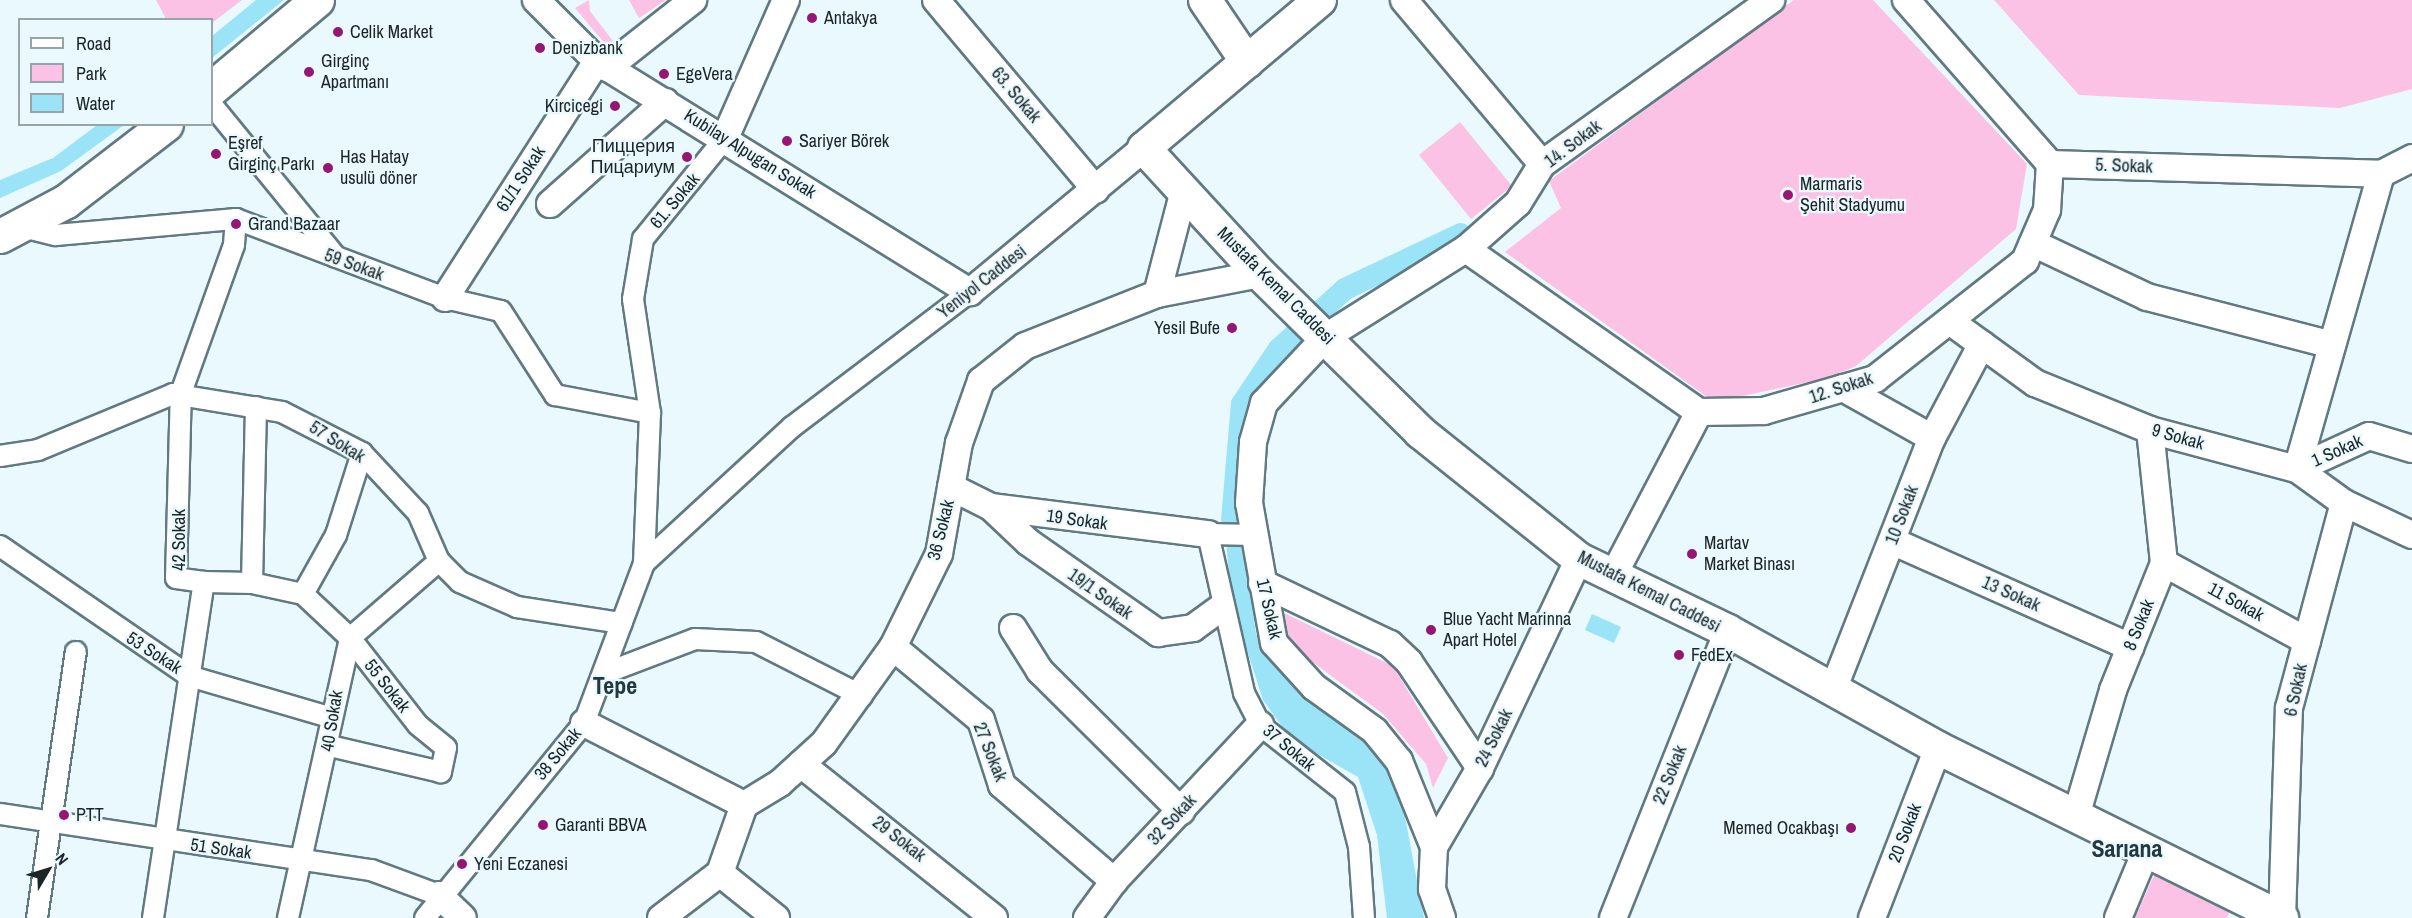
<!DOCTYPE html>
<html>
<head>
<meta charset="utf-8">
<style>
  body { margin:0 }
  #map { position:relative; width:2412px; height:918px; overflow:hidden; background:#e9f9fe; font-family:"Archivo Narrow",sans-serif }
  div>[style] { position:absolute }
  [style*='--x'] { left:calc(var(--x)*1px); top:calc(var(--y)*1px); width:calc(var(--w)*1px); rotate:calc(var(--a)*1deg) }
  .green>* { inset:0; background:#fbc2e5 }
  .water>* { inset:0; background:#9be3f7 }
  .canal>* { height:22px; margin:-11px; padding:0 11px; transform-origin:11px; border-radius:11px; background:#9be3f7 }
  .roads { filter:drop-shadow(2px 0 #617980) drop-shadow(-2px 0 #617980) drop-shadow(0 2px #617980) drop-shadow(0 -2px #617980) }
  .pedestrian>* { height:20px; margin:-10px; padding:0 10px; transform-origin:10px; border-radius:10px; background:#fff }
  .minor>* { height:26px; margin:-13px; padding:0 13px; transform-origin:13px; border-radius:13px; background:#fff }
  .tertiary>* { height:32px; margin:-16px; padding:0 16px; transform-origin:16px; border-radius:16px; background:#fff }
  .secondary>* { height:33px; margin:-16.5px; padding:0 16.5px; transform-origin:16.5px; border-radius:16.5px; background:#fff }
  .dots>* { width:16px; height:16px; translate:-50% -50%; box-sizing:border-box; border:3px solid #e9f9fe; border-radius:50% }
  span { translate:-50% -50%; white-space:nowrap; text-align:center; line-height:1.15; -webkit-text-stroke:4.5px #e9f9fe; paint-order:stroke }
  .poi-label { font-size:18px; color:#1b2427 }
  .left { translate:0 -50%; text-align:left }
  .right { translate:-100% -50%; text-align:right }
  .street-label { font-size:18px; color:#1b2427 }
  .district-label { font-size:24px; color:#23393f; font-weight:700 }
  .legend { position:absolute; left:18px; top:18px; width:195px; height:108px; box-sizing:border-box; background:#e9f9fe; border:2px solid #97a4a8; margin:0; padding:8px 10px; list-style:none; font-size:18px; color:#1b2427 }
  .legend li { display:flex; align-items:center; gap:12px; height:30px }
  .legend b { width:30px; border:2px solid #97a4a8 }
  .north { position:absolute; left:18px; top:840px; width:60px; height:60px; -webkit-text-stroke:4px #e9f9fe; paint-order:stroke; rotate:52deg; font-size:16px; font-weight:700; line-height:24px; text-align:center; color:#1b2427 }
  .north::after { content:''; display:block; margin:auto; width:21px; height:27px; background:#1b2427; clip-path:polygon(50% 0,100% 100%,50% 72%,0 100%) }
</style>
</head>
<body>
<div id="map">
  <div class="green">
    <div style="clip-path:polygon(156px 0,242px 0,212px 23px,166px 19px)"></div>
    <div style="clip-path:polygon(589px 0,590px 11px,613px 41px,606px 45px,575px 8px)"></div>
    <div style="clip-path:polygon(629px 0,666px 0,639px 18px)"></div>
    <div style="clip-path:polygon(1794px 0,1873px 0,2027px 164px,2016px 229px,1856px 366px,1828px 378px,1714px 402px,1505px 252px,1561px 208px,1549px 181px)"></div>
    <div style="clip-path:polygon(1994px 0,2412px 0,2412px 89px,2340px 108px,2079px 95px)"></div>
    <div style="clip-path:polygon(1460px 122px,1512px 186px,1471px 219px,1419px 155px)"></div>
    <div style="clip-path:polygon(1284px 613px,1393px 666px,1448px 758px,1433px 788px,1426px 764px,1383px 714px,1292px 647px,1278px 619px)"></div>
    <div style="clip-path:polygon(2156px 871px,2232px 906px,2227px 918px,2135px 918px)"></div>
  </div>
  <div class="water">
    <div style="clip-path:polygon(256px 0,284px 0,212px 58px,212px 36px)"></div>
    <div style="clip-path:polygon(97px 125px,124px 125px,61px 171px,0 198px,0 180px,53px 158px)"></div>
    <div style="clip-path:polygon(1241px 519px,1256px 634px,1298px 689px,1356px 725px,1397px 774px,1424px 918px,1387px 918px,1377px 835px,1358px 777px,1291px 739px,1263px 700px,1231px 600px,1225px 527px)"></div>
    <div style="clip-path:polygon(1592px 614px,1621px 627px,1614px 643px,1585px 630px)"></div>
  </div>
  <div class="canal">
    <div style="--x:1232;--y:520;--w:116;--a:-85.1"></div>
    <div style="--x:1242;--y:404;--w:66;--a:-56.1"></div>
    <div style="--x:1279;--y:349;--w:89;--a:-42.3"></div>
    <div style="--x:1345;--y:289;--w:128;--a:-25.4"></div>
  </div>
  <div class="roads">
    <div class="pedestrian">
      <div style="--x:212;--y:105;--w:196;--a:50.8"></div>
      <div style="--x:19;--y:226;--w:38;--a:14"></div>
      <div style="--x:56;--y:235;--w:181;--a:-5.1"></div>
      <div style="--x:236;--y:219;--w:223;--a:20.7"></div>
      <div style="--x:445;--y:298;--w:57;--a:13.1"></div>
      <div style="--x:501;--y:311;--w:100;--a:57.3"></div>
      <div style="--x:555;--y:395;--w:97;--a:10.7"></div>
      <div style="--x:0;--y:456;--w:38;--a:-9"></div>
      <div style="--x:38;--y:450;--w:146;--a:-22.5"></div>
      <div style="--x:173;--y:394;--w:110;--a:9.4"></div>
      <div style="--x:282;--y:412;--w:90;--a:27.1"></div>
      <div style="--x:362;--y:453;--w:82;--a:47"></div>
      <div style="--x:418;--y:513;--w:52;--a:66.4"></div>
      <div style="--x:439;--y:561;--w:30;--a:45"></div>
      <div style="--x:460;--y:582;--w:62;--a:23.7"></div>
      <div style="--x:517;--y:607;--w:106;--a:8.7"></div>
      <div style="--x:1254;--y:535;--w:46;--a:-178.8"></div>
      <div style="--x:1208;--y:534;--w:163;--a:77.2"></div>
      <div style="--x:1244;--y:693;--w:36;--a:63"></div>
      <div style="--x:1260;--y:725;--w:108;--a:38.2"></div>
      <div style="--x:1345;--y:792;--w:57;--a:75.7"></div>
      <div style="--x:1359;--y:847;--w:71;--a:86"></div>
      <div style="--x:0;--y:546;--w:229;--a:34.5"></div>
      <div style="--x:189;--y:676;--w:146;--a:16.3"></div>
      <div style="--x:644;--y:563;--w:201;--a:-42.6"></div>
      <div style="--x:792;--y:427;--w:223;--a:-37.2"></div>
      <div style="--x:204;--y:582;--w:48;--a:1.2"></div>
      <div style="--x:252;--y:583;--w:52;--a:12.2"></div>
      <div style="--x:303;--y:594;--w:64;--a:43.1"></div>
      <div style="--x:350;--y:638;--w:110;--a:52"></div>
      <div style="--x:418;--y:725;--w:36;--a:39"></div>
      <div style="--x:446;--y:748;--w:25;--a:102"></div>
      <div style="--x:441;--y:772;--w:114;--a:-166.8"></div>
      <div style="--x:252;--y:583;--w:176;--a:-88.7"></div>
      <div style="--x:303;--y:594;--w:68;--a:-60.8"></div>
      <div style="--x:336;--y:535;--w:86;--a:-72.4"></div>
      <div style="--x:603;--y:674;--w:98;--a:-20.8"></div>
      <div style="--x:695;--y:639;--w:61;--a:2.8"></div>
      <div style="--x:756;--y:642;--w:119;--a:27"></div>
      <div style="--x:0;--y:814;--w:375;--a:8.6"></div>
      <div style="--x:371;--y:870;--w:72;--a:20.2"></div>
      <div style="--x:37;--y:918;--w:269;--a:-81.7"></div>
      <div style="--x:153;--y:918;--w:340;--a:-81.4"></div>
      <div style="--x:204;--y:582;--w:28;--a:-172"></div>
      <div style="--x:176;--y:578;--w:185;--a:-88.5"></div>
      <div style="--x:181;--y:393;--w:157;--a:-70.3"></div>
      <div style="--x:234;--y:245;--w:26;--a:-86"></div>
      <div style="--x:288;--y:918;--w:287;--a:-77.5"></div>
      <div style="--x:350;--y:638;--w:118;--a:-40.9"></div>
      <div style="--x:425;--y:918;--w:252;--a:-50.8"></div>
      <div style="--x:584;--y:723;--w:171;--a:-69.4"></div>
      <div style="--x:644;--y:563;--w:150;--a:-87.7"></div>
      <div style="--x:650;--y:413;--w:115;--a:-98.5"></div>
      <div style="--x:633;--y:299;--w:61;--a:-80.5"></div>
      <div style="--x:643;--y:239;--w:130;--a:-50.9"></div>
    </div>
    <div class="minor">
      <div style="--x:536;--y:0;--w:86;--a:45"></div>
      <div style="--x:597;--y:61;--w:439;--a:31.8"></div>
      <div style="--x:970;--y:292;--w:226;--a:-39.6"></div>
      <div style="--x:936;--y:0;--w:248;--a:49.9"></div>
      <div style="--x:1404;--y:0;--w:214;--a:49.9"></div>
      <div style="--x:1906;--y:0;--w:218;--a:48.7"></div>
      <div style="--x:2050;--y:164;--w:331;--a:1.7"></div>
      <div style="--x:2381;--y:174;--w:35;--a:-27"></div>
      <div style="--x:607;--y:68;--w:110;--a:-38.3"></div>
      <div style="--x:725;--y:138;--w:151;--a:-66.2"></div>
      <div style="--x:550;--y:204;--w:154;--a:-41.6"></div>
      <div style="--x:2033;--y:243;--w:126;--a:25.3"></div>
      <div style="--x:2147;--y:297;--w:191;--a:14.5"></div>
      <div style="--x:1466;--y:249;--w:284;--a:35"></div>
      <div style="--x:1157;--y:294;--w:107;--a:-75.4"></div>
      <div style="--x:445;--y:298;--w:282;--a:-57.3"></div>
      <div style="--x:1951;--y:322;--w:104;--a:36"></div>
      <div style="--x:2035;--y:383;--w:124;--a:22.2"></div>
      <div style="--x:2150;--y:430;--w:152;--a:14.9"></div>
      <div style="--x:2297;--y:469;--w:58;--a:35.9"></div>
      <div style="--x:2344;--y:503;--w:75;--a:25.2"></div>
      <div style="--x:1843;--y:388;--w:102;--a:29.3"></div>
      <div style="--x:2297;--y:469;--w:307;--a:-74.1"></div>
      <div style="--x:2297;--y:469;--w:79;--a:-24.6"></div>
      <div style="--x:2369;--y:436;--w:45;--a:16.8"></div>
      <div style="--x:951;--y:487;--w:45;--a:26.6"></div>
      <div style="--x:991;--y:507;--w:219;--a:7.1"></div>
      <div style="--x:991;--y:507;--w:51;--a:43.4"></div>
      <div style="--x:1028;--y:542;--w:159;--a:35"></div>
      <div style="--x:1158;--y:633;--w:35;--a:-8"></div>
      <div style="--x:1193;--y:628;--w:34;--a:-36"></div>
      <div style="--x:1892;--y:541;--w:261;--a:24"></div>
      <div style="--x:2164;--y:563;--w:163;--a:28.6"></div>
      <div style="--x:1614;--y:574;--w:183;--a:-62.3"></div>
      <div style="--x:1699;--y:412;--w:65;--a:-0.9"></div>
      <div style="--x:1764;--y:411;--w:116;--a:-16.1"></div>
      <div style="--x:1875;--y:379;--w:191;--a:-38.2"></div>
      <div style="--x:2025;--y:261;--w:56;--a:-66.7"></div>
      <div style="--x:2047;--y:210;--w:46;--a:-86.3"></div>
      <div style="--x:1262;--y:583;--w:142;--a:25.5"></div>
      <div style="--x:1390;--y:644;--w:26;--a:43"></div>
      <div style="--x:1409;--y:662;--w:128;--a:56.2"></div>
      <div style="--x:1013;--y:628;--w:51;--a:57.9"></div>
      <div style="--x:1040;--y:671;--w:199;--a:44.8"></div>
      <div style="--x:893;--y:647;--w:114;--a:39.7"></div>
      <div style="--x:981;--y:720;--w:68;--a:72.1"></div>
      <div style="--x:1002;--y:785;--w:148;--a:40.6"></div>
      <div style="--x:1833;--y:690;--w:271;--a:-68.6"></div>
      <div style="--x:1932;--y:438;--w:106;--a:-62"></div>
      <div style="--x:584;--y:723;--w:180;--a:27.1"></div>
      <div style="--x:801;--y:764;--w:247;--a:38.6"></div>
      <div style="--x:2076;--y:816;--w:131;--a:-73.6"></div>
      <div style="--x:2113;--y:690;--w:137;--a:-68.1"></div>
      <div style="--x:2164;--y:563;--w:134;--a:-96"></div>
      <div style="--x:1434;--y:847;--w:93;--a:-112.1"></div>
      <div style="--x:1399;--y:761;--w:38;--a:-129"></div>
      <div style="--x:1375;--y:731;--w:75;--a:-144.2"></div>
      <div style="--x:1314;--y:687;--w:59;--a:-132.3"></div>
      <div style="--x:1274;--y:643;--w:142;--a:-100.1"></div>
      <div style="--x:1249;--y:503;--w:61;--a:-86.2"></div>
      <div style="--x:1253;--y:442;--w:41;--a:-74.2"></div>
      <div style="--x:1264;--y:403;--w:91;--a:-46.8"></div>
      <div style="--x:1326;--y:337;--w:165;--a:-32.2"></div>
      <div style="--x:1466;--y:249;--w:69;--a:-41.5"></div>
      <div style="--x:1518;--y:203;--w:46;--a:-58.4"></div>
      <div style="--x:1542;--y:164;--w:282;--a:-35.6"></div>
      <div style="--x:720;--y:873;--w:72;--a:38.8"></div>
      <div style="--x:439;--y:895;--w:33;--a:44"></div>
      <div style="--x:661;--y:918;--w:74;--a:-37.3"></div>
      <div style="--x:720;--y:873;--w:72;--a:-70.6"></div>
      <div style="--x:744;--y:805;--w:42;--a:-31.4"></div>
      <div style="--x:780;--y:783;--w:59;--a:-42.3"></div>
      <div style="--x:824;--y:743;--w:118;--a:-54.3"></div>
      <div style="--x:893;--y:647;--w:104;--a:-63.7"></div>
      <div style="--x:939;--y:554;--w:113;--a:-79.8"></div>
      <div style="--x:959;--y:443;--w:66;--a:-70.5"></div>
      <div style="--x:981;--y:381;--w:56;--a:-38.5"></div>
      <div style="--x:1025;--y:346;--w:142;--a:-21.5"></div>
      <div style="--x:1157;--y:294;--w:105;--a:-11"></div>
      <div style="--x:1087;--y:918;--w:46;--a:-53.9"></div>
      <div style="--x:1114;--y:881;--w:214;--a:-46.9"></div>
      <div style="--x:1442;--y:918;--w:31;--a:-109"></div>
      <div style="--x:1432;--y:889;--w:42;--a:-87.3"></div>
      <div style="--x:1434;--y:847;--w:91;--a:-59.8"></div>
      <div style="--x:1480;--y:768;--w:231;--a:-64.7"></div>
      <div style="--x:1613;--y:918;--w:309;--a:-68.2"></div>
      <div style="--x:1872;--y:918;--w:182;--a:-68.8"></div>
      <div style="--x:2118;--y:918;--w:73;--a:-67.3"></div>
      <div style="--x:2282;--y:918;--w:210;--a:-88.1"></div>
      <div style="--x:2289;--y:708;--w:212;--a:-75"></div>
    </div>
    <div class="tertiary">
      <div style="--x:1205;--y:0;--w:75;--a:55.9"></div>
      <div style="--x:1320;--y:0;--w:230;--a:139.9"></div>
      <div style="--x:1144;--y:148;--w:171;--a:47.4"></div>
      <div style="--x:1260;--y:274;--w:225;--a:44.6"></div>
      <div style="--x:1420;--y:432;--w:203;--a:38.6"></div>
      <div style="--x:1579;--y:559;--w:165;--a:25.8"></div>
      <div style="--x:1728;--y:631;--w:240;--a:29.1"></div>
      <div style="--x:1938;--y:748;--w:384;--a:26.3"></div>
    </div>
    <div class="secondary">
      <div style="--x:212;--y:88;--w:137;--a:-40"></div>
      <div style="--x:0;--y:236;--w:75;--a:-27.9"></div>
      <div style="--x:66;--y:201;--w:126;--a:-37.6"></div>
    </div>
  </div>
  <div class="dots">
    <div style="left:812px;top:18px;background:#931773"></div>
    <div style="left:338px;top:32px;background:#931773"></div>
    <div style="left:540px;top:48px;background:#931773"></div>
    <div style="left:309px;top:72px;background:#931773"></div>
    <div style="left:664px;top:74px;background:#931773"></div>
    <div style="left:615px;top:106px;background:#931773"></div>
    <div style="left:787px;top:141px;background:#931773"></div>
    <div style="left:216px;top:154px;background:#931773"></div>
    <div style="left:687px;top:157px;background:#931773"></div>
    <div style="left:328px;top:168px;background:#931773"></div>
    <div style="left:1788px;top:195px;background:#931773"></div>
    <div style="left:236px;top:224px;background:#931773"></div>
    <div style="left:1232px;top:328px;background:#931773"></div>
    <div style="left:1692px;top:554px;background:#931773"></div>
    <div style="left:1431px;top:630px;background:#931773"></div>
    <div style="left:1679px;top:655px;background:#931773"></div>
    <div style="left:64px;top:815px;background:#931773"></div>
    <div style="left:543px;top:825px;background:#931773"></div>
    <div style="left:1851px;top:828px;background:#931773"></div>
    <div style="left:462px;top:864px;background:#931773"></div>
  </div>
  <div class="poi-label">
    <span class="left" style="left:824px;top:18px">Antakya</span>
    <span class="left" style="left:350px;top:32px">Celik Market</span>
    <span class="left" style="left:552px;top:48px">Denizbank</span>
    <span class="left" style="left:321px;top:72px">Girginç<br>Apartmanı</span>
    <span class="left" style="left:676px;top:74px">EgeVera</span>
    <span class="right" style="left:603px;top:106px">Kircicegi</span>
    <span class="left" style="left:799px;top:141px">Sariyer Börek</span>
    <span class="left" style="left:228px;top:154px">Eşref<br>Girginç Parkı</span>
    <span class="right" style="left:675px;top:157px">Пиццерия<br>Пицариум</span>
    <span class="left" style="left:340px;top:168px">Has Hatay<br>usulü döner</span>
    <span class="left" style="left:1800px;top:195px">Marmaris<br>Şehit Stadyumu</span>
    <span class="left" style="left:248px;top:224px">Grand Bazaar</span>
    <span class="right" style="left:1220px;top:328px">Yesil Bufe</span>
    <span class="left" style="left:1704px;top:554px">Martav<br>Market Binası</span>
    <span class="left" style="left:1443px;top:630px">Blue Yacht Marinna<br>Apart Hotel</span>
    <span class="left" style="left:1691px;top:655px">FedEx</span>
    <span class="left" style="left:76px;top:815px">PTT</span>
    <span class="left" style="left:555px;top:825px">Garanti BBVA</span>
    <span class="right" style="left:1839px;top:828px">Memed Ocakbaşı</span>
    <span class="left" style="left:474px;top:864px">Yeni Eczanesi</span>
  </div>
  <div class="street-label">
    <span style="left:1016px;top:95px;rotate:50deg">63. Sokak</span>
    <span style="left:1573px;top:144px;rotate:-37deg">14. Sokak</span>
    <span style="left:750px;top:154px;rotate:32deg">Kubilay Alpugan Sokak</span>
    <span style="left:2124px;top:166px;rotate:2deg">5. Sokak</span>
    <span style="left:521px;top:179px;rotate:-57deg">61/1 Sokak</span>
    <span style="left:675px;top:201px;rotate:-50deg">61. Sokak</span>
    <span style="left:354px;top:265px;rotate:20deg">59 Sokak</span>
    <span style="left:982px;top:282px;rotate:-38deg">Yeniyol Caddesi</span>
    <span style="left:1276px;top:286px;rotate:45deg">Mustafa Kemal Caddesi</span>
    <span style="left:1841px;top:388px;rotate:-18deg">12. Sokak</span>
    <span style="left:2178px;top:437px;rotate:16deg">9 Sokak</span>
    <span style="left:337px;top:442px;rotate:32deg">57 Sokak</span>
    <span style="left:2337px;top:451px;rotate:-24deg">1 Sokak</span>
    <span style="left:1902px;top:515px;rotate:-69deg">10 Sokak</span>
    <span style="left:1077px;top:520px;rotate:8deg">19 Sokak</span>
    <span style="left:941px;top:530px;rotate:-76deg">36 Sokak</span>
    <span style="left:179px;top:540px;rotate:-90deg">42 Sokak</span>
    <span style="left:1649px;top:592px;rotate:27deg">Mustafa Kemal Caddesi</span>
    <span style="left:1100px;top:594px;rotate:35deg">19/1 Sokak</span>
    <span style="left:2011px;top:594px;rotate:24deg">13 Sokak</span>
    <span style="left:2236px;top:602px;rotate:29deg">11 Sokak</span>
    <span style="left:1269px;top:609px;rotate:77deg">17 Sokak</span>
    <span style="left:2139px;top:625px;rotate:-68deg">8 Sokak</span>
    <span style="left:154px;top:653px;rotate:33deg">53 Sokak</span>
    <span style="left:387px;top:686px;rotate:52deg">55 Sokak</span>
    <span style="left:2296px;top:690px;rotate:-78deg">6 Sokak</span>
    <span style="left:332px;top:721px;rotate:-81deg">40 Sokak</span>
    <span style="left:1494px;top:738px;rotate:-64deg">24 Sokak</span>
    <span style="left:1289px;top:748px;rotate:40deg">37 Sokak</span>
    <span style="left:990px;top:752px;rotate:68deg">27 Sokak</span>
    <span style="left:558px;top:754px;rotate:-50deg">38 Sokak</span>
    <span style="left:1670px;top:775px;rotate:-68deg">22 Sokak</span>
    <span style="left:1172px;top:820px;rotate:-47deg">32 Sokak</span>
    <span style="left:1905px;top:833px;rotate:-69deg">20 Sokak</span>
    <span style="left:899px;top:839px;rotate:38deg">29 Sokak</span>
    <span style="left:221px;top:849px;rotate:8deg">51 Sokak</span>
  </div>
  <div class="district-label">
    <span style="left:615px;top:686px">Tepe</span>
    <span style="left:2127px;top:849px">Sarıana</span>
  </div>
  <ul class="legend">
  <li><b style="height:8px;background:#fff"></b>Road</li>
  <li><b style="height:16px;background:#fbc2e5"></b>Park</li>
  <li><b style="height:16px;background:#9be3f7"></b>Water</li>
  </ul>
  <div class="north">N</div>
</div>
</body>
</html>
